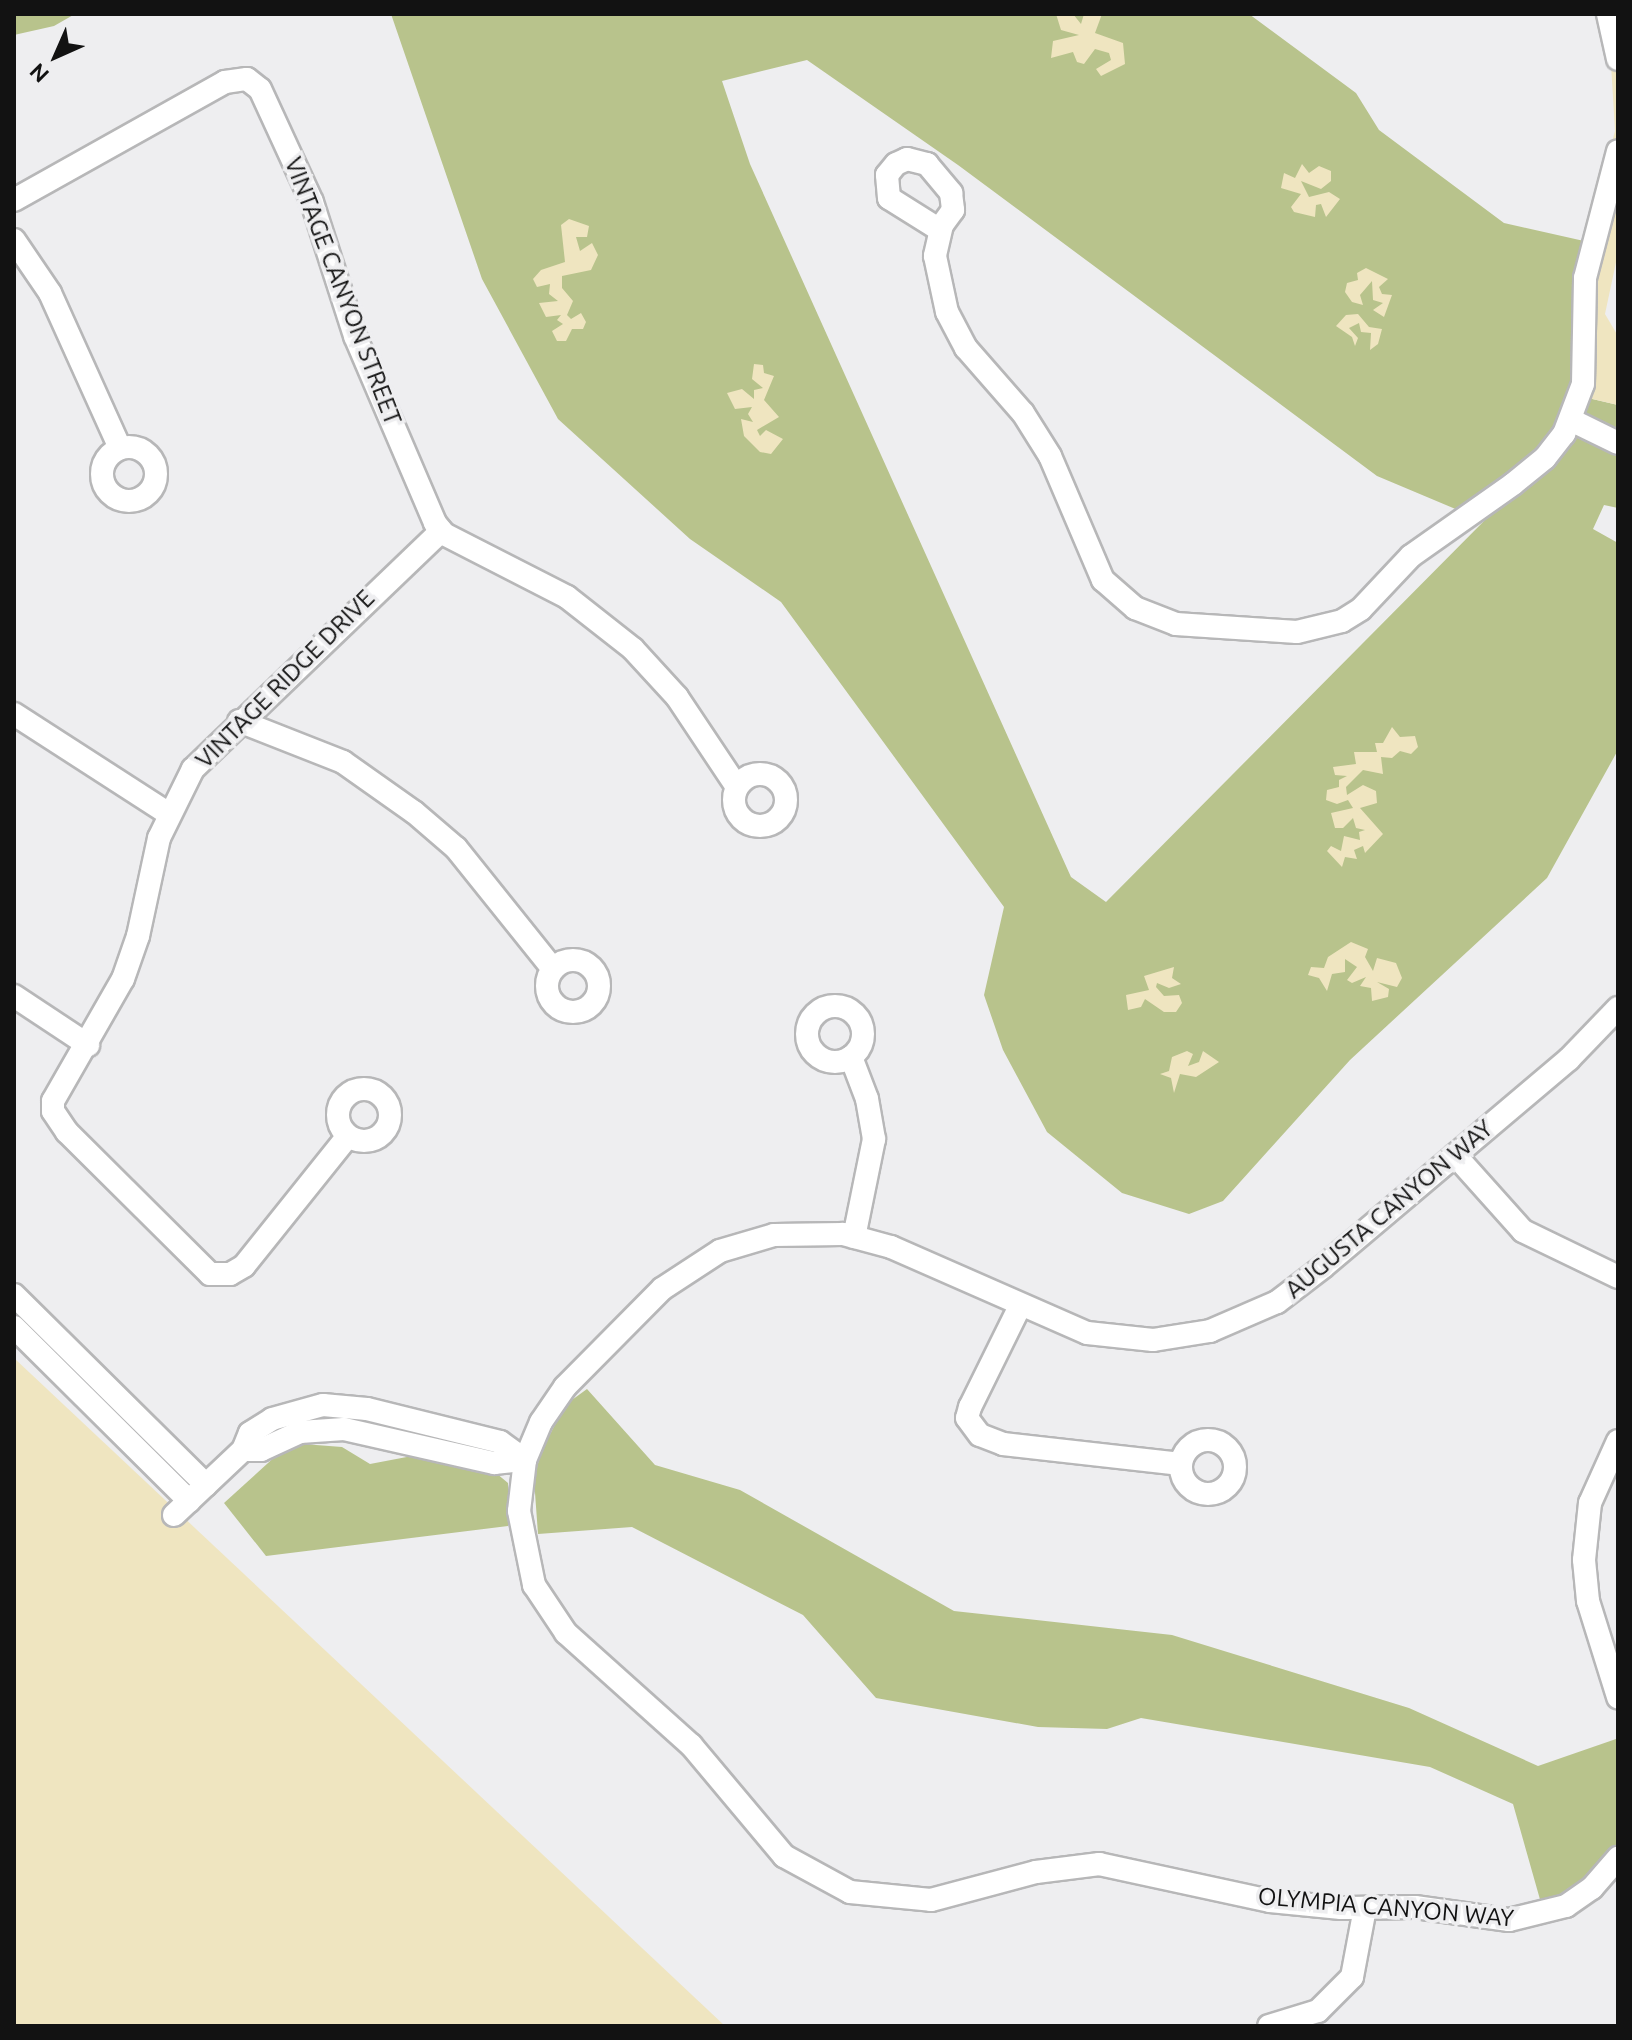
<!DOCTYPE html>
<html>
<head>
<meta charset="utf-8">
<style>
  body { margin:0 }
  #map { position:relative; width:1632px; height:2040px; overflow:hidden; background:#eeeef0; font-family:Ubuntu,sans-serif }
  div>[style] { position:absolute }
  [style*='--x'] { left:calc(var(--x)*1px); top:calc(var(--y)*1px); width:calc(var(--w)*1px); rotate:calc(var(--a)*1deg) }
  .green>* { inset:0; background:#b8c38c }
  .sand>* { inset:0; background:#efe5c0 }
  .roads { filter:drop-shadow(2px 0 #b7b7b8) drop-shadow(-2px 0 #b7b7b8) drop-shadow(0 2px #b7b7b8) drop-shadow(0 -2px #b7b7b8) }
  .minor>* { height:22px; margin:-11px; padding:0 11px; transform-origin:11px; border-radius:11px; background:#fff }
  .minor>.ring { margin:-11px; padding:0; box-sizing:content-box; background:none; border:22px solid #fff; border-radius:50% }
  span { translate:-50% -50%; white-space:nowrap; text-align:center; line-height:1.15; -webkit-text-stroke:7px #eeeef0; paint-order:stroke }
  .street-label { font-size:24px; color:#121212 }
  .frame { position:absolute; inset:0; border:16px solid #121212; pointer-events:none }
  .north { position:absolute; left:16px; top:16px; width:80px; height:80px; -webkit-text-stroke:6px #eeeef0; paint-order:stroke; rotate:225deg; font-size:22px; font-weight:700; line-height:32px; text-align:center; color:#121212 }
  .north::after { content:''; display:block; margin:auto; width:28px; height:36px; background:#121212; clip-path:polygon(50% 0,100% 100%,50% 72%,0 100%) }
</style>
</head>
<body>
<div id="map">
  <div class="green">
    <div style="clip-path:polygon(14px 14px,75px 14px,54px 26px,14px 35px)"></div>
    <div style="clip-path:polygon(evenodd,391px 14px,1249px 14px,1356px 93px,1379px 130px,1504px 223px,1584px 241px,1575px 278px,1571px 394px,1618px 405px,1618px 508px,1604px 505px,1593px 529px,1618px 543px,1618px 750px,1547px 878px,1350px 1060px,1223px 1201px,1189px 1214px,1122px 1193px,1047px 1132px,1003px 1050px,984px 995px,1004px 907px,781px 602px,690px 539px,558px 419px,482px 279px,391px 14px,807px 60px,958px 165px,1377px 476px,1484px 521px,1106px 902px,1071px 877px,750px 164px,722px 81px,807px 60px)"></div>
    <div style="clip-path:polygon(587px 1389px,655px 1465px,740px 1490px,954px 1611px,1172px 1635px,1409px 1708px,1538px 1766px,1616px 1739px,1618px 1846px,1578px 1891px,1541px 1903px,1513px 1804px,1430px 1767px,1141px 1718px,1107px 1729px,1038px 1727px,876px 1698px,803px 1615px,632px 1527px,538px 1534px,534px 1479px,541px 1452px,565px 1405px)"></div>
    <div style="clip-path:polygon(290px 1443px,342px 1447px,370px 1464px,412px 1456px,496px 1473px,508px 1483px,508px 1526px,266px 1556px,224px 1503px)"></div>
  </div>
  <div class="sand">
    <div style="clip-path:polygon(1056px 14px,1073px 14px,1081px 24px,1084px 14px,1102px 14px,1095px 33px,1123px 43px,1125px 64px,1101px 76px,1096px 69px,1111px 60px,1109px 53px,1095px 49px,1084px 64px,1077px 62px,1073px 52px,1051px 58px,1053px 41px,1079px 35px,1061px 30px)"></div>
    <div style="clip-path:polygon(1618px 14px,1618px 253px,1605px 314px,1618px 336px,1618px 405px,1571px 394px,1575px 278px,1615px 131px,1611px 64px)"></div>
    <div style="clip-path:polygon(1302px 164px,1309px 173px,1319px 166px,1331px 171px,1331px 181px,1321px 189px,1301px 181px,1309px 197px,1329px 192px,1340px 199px,1326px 217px,1321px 204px,1316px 205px,1315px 217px,1294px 212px,1291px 207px,1301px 194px,1281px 188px,1284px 173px,1295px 178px)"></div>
    <div style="clip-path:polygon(569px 219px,589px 226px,587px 237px,576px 237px,580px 251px,592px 243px,598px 255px,591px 270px,562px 276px,562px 288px,573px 301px,567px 315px,571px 319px,581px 313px,586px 322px,583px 329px,572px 329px,566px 341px,557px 341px,552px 331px,563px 324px,557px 320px,561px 315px,546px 317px,539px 303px,558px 301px,549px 294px,550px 284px,537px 287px,533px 279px,541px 270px,565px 262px,561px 225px)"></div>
    <div style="clip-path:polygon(1366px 268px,1388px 279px,1379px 287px,1382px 294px,1392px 295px,1384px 317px,1373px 310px,1383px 303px,1373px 300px,1372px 281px,1360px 295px,1363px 305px,1352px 302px,1345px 292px,1347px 283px,1358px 280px,1357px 273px)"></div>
    <div style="clip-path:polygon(1358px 314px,1369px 327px,1382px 329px,1378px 344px,1370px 350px,1371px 333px,1361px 332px,1359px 323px,1349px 328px,1358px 338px,1355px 346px,1352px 337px,1336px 326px,1346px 315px)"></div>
    <div style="clip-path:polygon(754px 364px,763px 365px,764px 373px,774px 376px,764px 400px,779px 417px,757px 430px,760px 436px,766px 430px,783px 439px,771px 454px,760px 452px,744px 436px,741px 419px,753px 422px,748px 414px,752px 407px,735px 409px,727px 393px,742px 389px,754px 399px,754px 390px,763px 388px,752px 379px)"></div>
    <div style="clip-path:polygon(1392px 727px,1400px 737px,1415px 736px,1418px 747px,1411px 754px,1400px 751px,1392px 758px,1381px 757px,1383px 774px,1363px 770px,1346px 787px,1347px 795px,1363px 785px,1376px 791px,1377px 803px,1360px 808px,1383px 834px,1365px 853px,1363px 846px,1354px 850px,1357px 859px,1345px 857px,1342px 867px,1327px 851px,1331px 846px,1341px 851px,1344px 836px,1360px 840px,1359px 832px,1365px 830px,1356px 828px,1353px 818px,1343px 828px,1335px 828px,1331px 813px,1353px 808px,1348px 800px,1337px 804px,1326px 800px,1327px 790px,1339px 787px,1339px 780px,1347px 776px,1335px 775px,1333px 767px,1356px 764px,1354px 752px,1377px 752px,1375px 743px,1383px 743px)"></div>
    <div style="clip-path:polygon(1351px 942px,1368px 949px,1365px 957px,1373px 971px,1377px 958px,1396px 963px,1402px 978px,1397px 987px,1377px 982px,1389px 989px,1388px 997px,1372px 1001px,1371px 988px,1360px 986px,1366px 977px,1352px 983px,1347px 980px,1357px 967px,1345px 959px,1345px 972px,1332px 974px,1327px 991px,1319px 978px,1308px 975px,1311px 967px,1324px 968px,1328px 957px)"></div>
    <div style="clip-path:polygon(1174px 967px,1172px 978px,1181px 984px,1169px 988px,1157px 983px,1156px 987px,1164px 996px,1179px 995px,1182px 1003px,1176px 1012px,1164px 1012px,1145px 999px,1141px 1007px,1128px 1010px,1126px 995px,1149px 990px,1144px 976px)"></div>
    <div style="clip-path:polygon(1187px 1051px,1193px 1054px,1188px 1066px,1199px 1062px,1203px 1051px,1219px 1062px,1196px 1077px,1180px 1074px,1174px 1093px,1171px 1078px,1160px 1074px,1169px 1071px,1172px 1057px)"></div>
    <div style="clip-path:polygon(14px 1358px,725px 2026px,14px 2026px)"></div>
  </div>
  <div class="roads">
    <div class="minor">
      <div style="--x:1608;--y:14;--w:46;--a:77.5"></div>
      <div style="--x:14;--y:200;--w:242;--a:-29.2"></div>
      <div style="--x:225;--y:82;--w:22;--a:-8"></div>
      <div style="--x:247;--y:79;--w:16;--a:38"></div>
      <div style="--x:260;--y:89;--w:124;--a:65.3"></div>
      <div style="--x:312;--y:202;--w:141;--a:72.2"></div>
      <div style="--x:355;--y:336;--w:203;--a:66.8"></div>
      <div style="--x:435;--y:523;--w:14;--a:51"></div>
      <div style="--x:444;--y:534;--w:138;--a:27.1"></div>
      <div style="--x:567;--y:597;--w:84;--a:38.2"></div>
      <div style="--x:633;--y:649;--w:65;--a:47.5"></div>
      <div style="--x:677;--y:697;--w:108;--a:56.3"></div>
      <div style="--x:940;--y:230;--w:60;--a:-147.9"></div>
      <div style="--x:889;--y:198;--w:23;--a:-95"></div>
      <div style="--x:887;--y:175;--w:14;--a:-51"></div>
      <div style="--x:896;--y:164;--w:12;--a:-24"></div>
      <div style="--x:907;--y:159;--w:21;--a:14"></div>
      <div style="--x:927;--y:164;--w:38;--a:50"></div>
      <div style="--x:951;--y:193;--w:17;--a:83"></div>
      <div style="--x:953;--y:210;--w:19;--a:126"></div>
      <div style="--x:942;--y:225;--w:32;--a:103"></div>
      <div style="--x:935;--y:256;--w:57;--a:77.9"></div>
      <div style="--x:947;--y:312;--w:41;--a:62.2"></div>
      <div style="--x:966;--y:348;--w:86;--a:48.8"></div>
      <div style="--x:1023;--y:413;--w:51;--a:57.9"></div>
      <div style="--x:1050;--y:456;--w:135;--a:66.9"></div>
      <div style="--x:1103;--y:580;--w:43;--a:41.2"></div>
      <div style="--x:1135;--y:608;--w:44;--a:21.3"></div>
      <div style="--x:1176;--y:624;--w:121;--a:3.8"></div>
      <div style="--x:1297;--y:632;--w:46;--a:-13.7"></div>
      <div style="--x:1342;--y:621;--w:22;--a:-32"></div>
      <div style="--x:1361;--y:609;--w:73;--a:-46.7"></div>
      <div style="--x:1411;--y:556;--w:125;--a:-35.2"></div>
      <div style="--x:1513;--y:484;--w:41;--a:-39.1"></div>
      <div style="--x:1545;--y:458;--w:31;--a:-52"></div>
      <div style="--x:1564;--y:434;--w:53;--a:-69.2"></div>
      <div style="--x:1583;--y:384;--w:106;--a:-88.9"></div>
      <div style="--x:1585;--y:278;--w:131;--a:-75.4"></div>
      <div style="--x:14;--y:240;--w:64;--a:55.8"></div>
      <div style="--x:50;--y:293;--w:170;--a:65.7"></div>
      <div style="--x:1571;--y:420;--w:52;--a:26.1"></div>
      <div class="ring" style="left:102px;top:447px;width:32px;height:32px"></div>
      <div style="--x:14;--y:714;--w:184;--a:32.8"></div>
      <div style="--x:239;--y:721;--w:112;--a:21.5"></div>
      <div style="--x:343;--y:762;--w:87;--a:35.2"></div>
      <div style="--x:414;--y:812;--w:55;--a:40.6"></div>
      <div style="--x:456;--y:848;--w:155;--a:51.3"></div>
      <div class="ring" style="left:734px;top:774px;width:30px;height:30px"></div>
      <div class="ring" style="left:547px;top:960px;width:30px;height:30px"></div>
      <div style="--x:14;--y:996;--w:89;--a:33.5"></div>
      <div class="ring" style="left:807px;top:1006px;width:34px;height:34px"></div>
      <div style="--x:1618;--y:1008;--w:71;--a:133.9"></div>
      <div style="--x:1569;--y:1059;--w:322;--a:139.8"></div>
      <div style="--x:1323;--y:1267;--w:58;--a:142.7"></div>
      <div style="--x:1277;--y:1302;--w:73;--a:156.6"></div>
      <div style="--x:1210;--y:1331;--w:58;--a:171"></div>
      <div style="--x:1153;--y:1340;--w:66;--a:-173.9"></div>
      <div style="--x:1087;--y:1333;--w:214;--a:-156.3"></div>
      <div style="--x:891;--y:1247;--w:50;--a:-164.8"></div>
      <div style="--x:843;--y:1234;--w:69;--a:179.2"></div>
      <div style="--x:774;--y:1235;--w:56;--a:163.5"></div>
      <div style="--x:720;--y:1251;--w:69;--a:146.8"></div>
      <div style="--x:662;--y:1289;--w:138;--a:134.7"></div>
      <div style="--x:565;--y:1387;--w:42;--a:124.4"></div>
      <div style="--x:541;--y:1422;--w:41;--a:112.8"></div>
      <div style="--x:525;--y:1460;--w:51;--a:96.7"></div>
      <div style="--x:519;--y:1511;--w:76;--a:78.5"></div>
      <div style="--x:534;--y:1585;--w:58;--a:56.3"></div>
      <div style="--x:566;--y:1633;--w:168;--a:41.9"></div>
      <div style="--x:691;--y:1745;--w:145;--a:50"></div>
      <div style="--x:784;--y:1856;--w:75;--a:28.6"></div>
      <div style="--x:850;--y:1892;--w:81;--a:5.6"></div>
      <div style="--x:931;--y:1900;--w:109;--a:-14.9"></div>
      <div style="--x:1036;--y:1872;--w:64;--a:-7.2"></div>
      <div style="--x:1099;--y:1864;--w:175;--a:12.2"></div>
      <div style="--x:1270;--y:1901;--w:71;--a:5.6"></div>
      <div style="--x:1341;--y:1908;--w:74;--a:-0.8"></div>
      <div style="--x:1415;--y:1907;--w:95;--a:7.9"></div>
      <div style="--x:1509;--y:1920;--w:59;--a:-13.8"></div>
      <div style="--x:1566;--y:1906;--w:32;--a:-35"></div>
      <div style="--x:1592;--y:1888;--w:40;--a:-49"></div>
      <div style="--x:851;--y:1057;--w:45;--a:69.1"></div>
      <div style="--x:867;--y:1099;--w:41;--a:80.1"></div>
      <div style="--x:874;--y:1139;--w:100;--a:101.5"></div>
      <div class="ring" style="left:338px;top:1089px;width:30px;height:30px"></div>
      <div style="--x:348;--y:1136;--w:166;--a:128.7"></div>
      <div style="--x:244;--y:1266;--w:16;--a:150"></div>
      <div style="--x:230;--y:1274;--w:20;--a:180"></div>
      <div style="--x:210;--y:1274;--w:202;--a:-135.2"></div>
      <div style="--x:67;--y:1132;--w:25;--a:-124"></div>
      <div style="--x:53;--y:1111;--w:10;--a:-90"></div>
      <div style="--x:53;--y:1101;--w:141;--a:-60.2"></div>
      <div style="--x:123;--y:979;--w:46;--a:-70.8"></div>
      <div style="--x:138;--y:936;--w:100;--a:-77.9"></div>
      <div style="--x:159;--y:838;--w:77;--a:-63.8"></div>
      <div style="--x:193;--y:769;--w:344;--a:-43.8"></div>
      <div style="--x:1455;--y:1155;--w:102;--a:48.2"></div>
      <div style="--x:1523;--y:1231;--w:106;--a:25.8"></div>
      <div style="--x:14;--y:1295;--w:270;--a:44.7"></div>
      <div style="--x:1020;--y:1306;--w:113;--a:116.3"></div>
      <div style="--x:970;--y:1407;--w:11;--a:105"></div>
      <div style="--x:967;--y:1418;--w:21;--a:53"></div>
      <div style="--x:980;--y:1435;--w:25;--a:21"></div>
      <div style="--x:1003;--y:1444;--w:179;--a:6.4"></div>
      <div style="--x:14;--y:1327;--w:247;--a:44.8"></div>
      <div class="ring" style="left:1181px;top:1440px;width:32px;height:32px"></div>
      <div style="--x:1618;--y:1441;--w:68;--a:114.3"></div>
      <div style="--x:1590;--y:1503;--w:57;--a:96"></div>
      <div style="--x:1584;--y:1560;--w:41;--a:84.4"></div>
      <div style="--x:1588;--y:1601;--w:101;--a:72.6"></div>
      <div style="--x:243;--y:1450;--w:18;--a:0"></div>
      <div style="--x:261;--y:1450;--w:43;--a:-24.8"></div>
      <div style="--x:300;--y:1432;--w:44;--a:-3.9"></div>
      <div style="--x:344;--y:1429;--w:154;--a:12.8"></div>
      <div style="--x:494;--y:1463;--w:31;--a:-6"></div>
      <div style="--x:174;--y:1515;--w:95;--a:-43.3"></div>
      <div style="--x:243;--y:1450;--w:18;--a:-68"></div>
      <div style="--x:250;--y:1433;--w:26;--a:-32"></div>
      <div style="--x:272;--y:1419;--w:53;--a:-15.4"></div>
      <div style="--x:323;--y:1405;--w:44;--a:5.2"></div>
      <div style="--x:367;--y:1409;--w:137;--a:13.9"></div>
      <div style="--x:500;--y:1442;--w:31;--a:36"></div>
      <div style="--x:1269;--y:2026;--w:51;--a:-17"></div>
      <div style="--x:1318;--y:2011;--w:48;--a:-45"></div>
      <div style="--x:1352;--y:1977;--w:70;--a:-79.3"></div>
    </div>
  </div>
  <div class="street-label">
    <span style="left:343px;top:291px;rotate:69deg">VINTAGE CANYON STREET</span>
    <span style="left:285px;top:679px;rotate:-45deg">VINTAGE RIDGE DRIVE</span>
    <span style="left:1389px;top:1209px;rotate:-40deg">AUGUSTA CANYON WAY</span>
    <span style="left:1386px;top:1907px;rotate:5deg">OLYMPIA CANYON WAY</span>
  </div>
  <div class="frame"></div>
  <div class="north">N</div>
</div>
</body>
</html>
